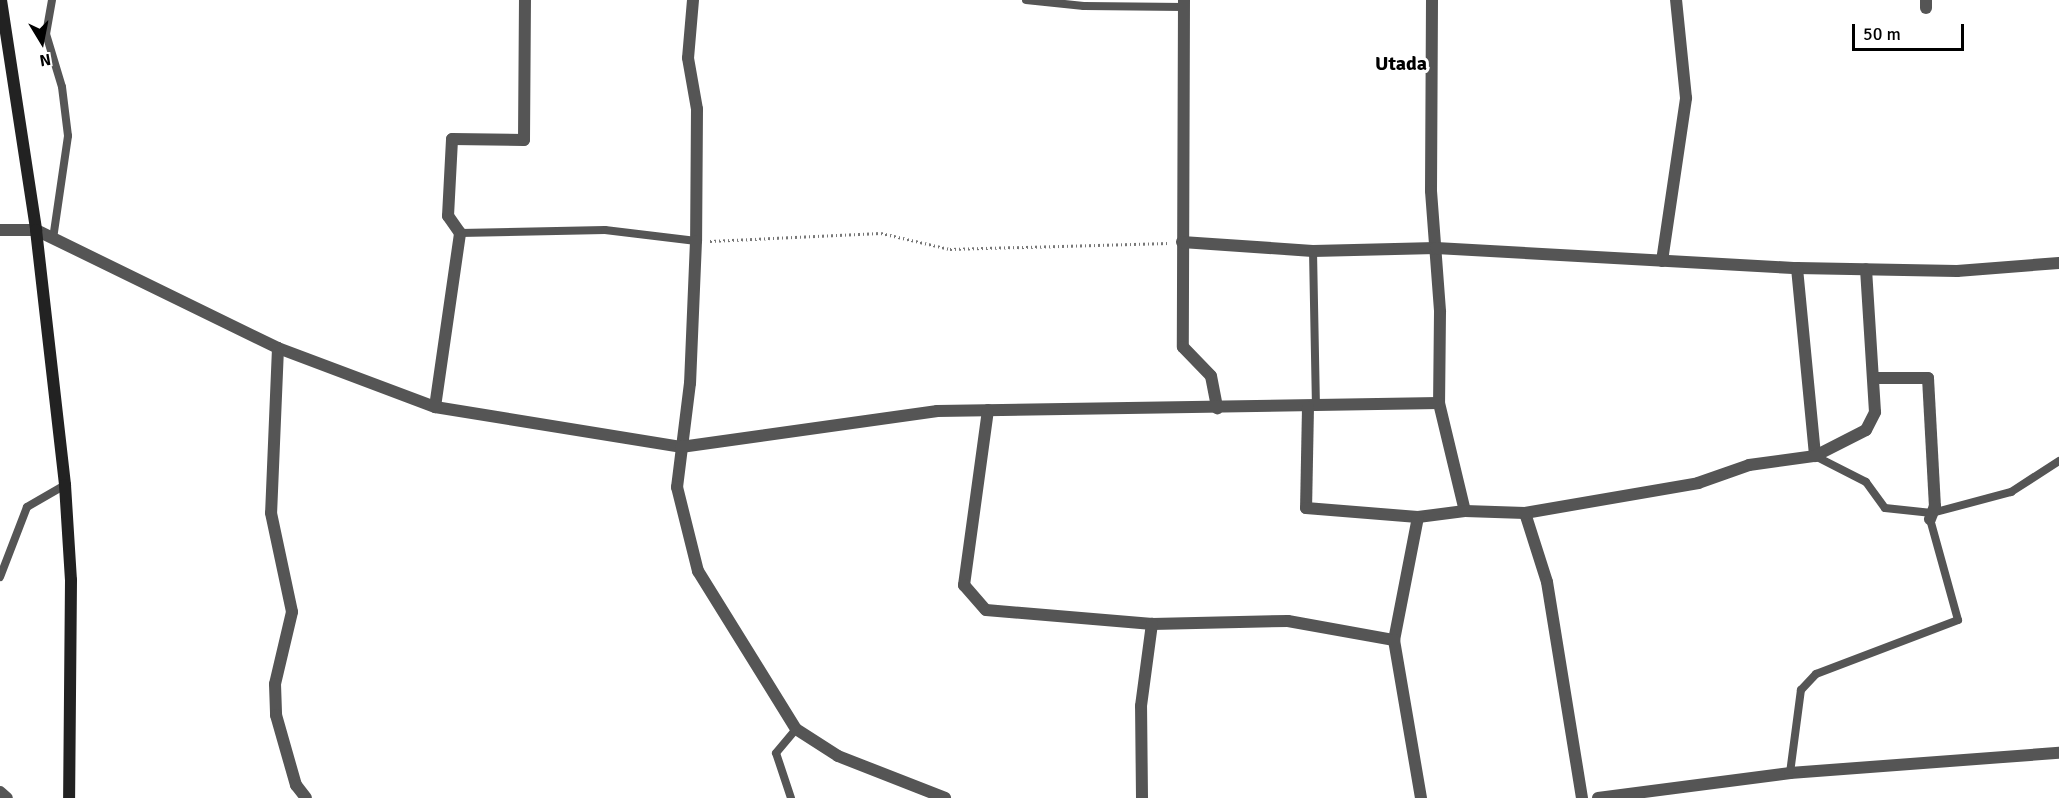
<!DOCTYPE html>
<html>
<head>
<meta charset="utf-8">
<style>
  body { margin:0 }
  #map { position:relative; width:2059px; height:798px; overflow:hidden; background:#fff; font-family:Signika,sans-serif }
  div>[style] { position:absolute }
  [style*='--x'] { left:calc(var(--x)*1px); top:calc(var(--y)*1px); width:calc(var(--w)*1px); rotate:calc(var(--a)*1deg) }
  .path>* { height:3px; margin-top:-1.5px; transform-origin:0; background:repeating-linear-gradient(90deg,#777 0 1.5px,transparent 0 4.5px) }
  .lane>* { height:8px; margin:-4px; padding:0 4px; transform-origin:4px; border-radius:4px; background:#555 }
  .street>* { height:12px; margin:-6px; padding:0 6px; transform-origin:6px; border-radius:6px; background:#555 }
  .secondary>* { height:12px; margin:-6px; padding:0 6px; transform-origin:6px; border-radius:6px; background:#222 }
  span { translate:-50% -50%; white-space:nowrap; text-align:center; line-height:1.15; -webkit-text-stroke:6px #fff; paint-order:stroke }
  .quarter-label { font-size:20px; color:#000; font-weight:700 }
  .north { position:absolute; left:12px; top:12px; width:60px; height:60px; -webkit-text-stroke:4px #fff; paint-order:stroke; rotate:170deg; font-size:16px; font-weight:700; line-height:24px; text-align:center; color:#000 }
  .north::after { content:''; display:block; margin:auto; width:21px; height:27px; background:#000; clip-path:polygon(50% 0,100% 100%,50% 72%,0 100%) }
  .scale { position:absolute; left:1852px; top:24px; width:112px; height:27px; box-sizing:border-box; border:3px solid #000; border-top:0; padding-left:8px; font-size:18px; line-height:21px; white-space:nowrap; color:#000; -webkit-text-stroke:4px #fff; paint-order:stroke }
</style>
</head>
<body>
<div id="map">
  <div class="path">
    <div style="--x:710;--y:241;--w:171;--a:-2.7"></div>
    <div style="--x:881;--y:233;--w:71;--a:13.1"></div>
    <div style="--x:950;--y:249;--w:219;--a:-1.6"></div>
  </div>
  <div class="lane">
    <div style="--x:52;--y:0;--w:35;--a:100"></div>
    <div style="--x:46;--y:34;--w:55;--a:73.2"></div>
    <div style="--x:62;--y:87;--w:49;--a:83"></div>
    <div style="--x:68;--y:136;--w:104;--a:98.3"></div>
    <div style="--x:1026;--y:0;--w:58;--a:5.9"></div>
    <div style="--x:1084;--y:6;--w:100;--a:0.6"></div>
    <div style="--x:460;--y:233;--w:145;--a:-1.2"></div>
    <div style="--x:605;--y:230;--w:92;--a:6.9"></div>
    <div style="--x:1313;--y:251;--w:155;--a:88.9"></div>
    <div style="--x:1815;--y:456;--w:57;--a:27"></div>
    <div style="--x:1866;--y:482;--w:32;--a:54"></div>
    <div style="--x:1885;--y:508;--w:47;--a:6.1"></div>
    <div style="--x:1932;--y:513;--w:82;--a:-14.9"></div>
    <div style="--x:2011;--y:492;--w:57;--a:-32.9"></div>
    <div style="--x:0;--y:577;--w:75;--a:-68.9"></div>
    <div style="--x:27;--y:507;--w:44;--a:-30.1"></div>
    <div style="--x:1790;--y:773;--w:84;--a:-82.5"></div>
    <div style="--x:1801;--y:690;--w:22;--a:-47"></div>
    <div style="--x:1816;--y:674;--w:152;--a:-20.8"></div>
    <div style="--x:1958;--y:620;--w:105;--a:-105.5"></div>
    <div style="--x:791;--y:798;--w:47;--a:-108.4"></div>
    <div style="--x:776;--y:753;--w:31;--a:-50"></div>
  </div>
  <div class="street">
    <div style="--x:693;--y:0;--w:58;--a:94.9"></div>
    <div style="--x:688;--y:58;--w:52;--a:80"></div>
    <div style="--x:697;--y:109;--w:132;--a:90.4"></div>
    <div style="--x:696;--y:241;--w:142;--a:92.4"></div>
    <div style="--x:690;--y:383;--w:105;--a:97.1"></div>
    <div style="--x:677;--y:487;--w:87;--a:76"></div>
    <div style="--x:698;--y:571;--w:186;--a:58.2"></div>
    <div style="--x:796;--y:729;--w:50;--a:32.7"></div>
    <div style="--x:838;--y:756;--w:115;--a:21.4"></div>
    <div style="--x:1184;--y:0;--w:347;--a:90.2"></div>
    <div style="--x:1183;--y:347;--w:40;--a:46"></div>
    <div style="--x:1211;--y:376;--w:33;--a:79"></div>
    <div style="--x:1432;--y:0;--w:191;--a:90.3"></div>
    <div style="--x:1431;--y:191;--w:121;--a:85.7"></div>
    <div style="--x:1440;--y:312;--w:91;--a:90.6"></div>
    <div style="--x:1439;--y:403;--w:111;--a:76.5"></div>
    <div style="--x:1926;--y:8;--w:8;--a:-90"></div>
    <div style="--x:0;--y:230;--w:36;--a:0"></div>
    <div style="--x:36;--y:230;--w:269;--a:26"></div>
    <div style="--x:278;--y:348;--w:168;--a:20.6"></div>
    <div style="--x:435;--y:407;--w:249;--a:9.2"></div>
    <div style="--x:681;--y:447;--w:259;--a:-8"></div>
    <div style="--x:937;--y:411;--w:502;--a:-0.91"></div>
    <div style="--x:1182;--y:242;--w:131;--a:3.9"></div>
    <div style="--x:1313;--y:251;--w:123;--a:-1.4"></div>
    <div style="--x:1436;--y:248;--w:362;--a:3.2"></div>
    <div style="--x:1797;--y:268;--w:160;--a:1.1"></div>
    <div style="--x:1957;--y:271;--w:102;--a:-4.5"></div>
    <div style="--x:1662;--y:261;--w:165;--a:-81.6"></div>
    <div style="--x:1686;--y:98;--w:99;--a:-95.8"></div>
    <div style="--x:1797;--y:268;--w:189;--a:84.5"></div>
    <div style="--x:278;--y:348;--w:165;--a:92.4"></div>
    <div style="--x:271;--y:513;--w:101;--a:78"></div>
    <div style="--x:292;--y:612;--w:74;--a:103.3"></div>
    <div style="--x:275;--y:684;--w:31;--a:88"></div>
    <div style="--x:276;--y:715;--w:73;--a:74.1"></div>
    <div style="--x:296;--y:785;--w:16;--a:52"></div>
    <div style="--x:1873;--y:378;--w:55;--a:0"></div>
    <div style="--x:1928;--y:378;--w:128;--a:86.9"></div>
    <div style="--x:1935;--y:506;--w:14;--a:111"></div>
    <div style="--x:435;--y:407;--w:176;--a:-81.8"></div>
    <div style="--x:460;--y:233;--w:21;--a:-125"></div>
    <div style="--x:448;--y:216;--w:77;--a:-87"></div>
    <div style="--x:452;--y:139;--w:72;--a:0.8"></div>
    <div style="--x:524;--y:140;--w:140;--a:-89.6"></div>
    <div style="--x:1308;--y:407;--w:101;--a:91.1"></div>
    <div style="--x:1306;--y:508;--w:112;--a:4.6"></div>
    <div style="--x:1418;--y:517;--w:47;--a:-7.3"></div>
    <div style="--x:1465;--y:511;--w:60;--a:1.9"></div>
    <div style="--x:1525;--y:513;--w:72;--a:72.3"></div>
    <div style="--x:1547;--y:582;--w:219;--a:80.8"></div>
    <div style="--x:988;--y:410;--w:177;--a:97.8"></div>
    <div style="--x:964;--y:585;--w:33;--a:49"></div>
    <div style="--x:986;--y:610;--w:167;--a:4.8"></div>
    <div style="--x:1152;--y:624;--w:136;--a:-1.3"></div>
    <div style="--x:1288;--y:621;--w:108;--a:10.2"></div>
    <div style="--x:1525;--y:513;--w:176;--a:-9.8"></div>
    <div style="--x:1698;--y:483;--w:54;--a:-19.4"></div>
    <div style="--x:1749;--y:465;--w:67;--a:-7.8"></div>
    <div style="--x:1815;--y:456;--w:57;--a:-27"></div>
    <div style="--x:1866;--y:430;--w:20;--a:-63"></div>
    <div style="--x:1875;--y:412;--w:143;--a:-93.6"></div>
    <div style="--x:1418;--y:517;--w:125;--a:101"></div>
    <div style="--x:1394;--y:640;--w:160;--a:80.3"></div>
    <div style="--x:0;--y:792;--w:9;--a:41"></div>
    <div style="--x:1142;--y:798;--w:92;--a:-90.6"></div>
    <div style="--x:1141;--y:706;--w:83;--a:-82.4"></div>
    <div style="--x:1598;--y:798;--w:194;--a:-7.4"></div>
    <div style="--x:1790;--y:773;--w:270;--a:-4.3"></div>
  </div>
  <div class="secondary">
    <div style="--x:1;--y:0;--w:233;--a:81.3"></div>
    <div style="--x:36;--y:230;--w:257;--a:83.5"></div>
    <div style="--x:65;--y:485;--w:95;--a:86.4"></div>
    <div style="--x:71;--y:580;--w:218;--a:90.5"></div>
  </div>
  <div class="quarter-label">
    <span style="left:1401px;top:63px">Utada</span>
  </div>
  <div class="north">N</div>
  <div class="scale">50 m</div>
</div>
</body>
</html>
